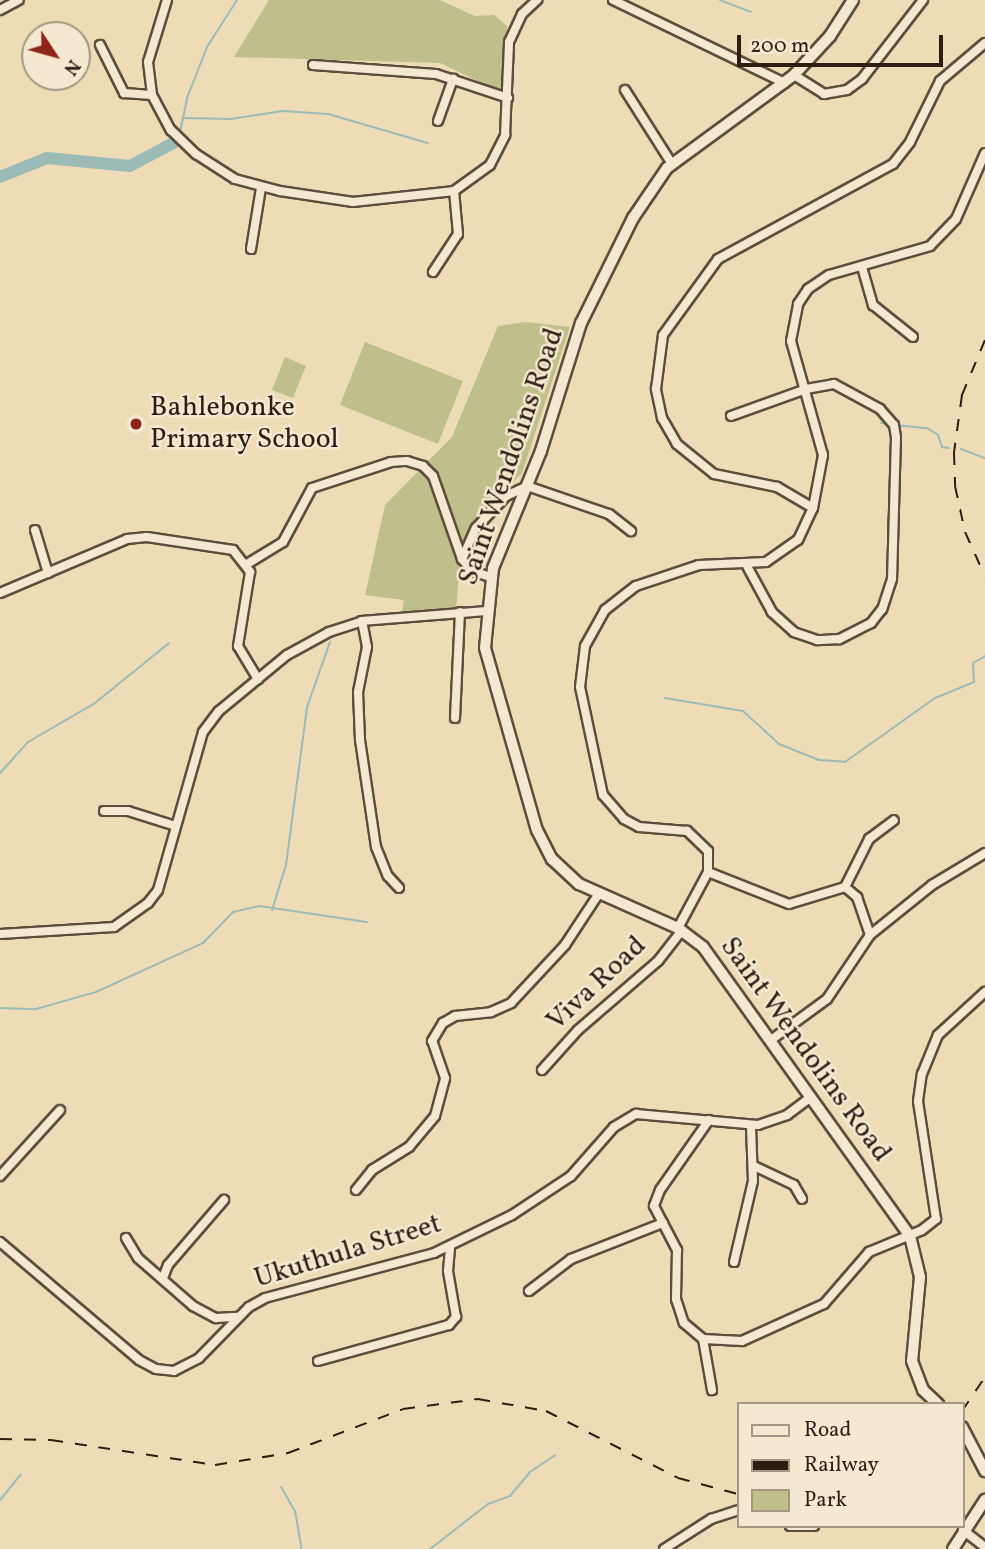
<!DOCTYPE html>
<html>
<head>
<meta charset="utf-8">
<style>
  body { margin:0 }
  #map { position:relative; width:985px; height:1549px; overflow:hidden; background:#eedcb6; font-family:Vollkorn,serif }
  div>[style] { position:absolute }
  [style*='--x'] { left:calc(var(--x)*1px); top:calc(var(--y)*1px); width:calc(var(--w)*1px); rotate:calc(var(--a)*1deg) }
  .green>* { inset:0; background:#bebf8a }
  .stream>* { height:2px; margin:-1px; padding:0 1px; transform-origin:1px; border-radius:1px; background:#9cbab6 }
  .river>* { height:12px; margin:-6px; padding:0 6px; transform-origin:6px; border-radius:6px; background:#9cbab6 }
  .roads { filter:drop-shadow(2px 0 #5e4d3c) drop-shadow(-2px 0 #5e4d3c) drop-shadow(0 2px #5e4d3c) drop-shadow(0 -2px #5e4d3c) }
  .minor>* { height:8px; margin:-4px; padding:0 4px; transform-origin:4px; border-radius:4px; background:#f4e8d0 }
  .tertiary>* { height:10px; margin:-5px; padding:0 5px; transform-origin:5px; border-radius:5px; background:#f4e8d0 }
  .rail>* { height:2px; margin-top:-1px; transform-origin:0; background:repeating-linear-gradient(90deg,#2e1d13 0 12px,transparent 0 24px) }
  .dots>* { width:19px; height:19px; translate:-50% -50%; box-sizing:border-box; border:4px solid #f4e8d0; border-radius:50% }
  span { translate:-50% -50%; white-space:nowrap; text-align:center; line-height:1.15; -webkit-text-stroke:5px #f4e8d0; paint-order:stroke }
  .poi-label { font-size:28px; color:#2e1d13 }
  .left { translate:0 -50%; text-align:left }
  .street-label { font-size:28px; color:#2e1d13 }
  .legend { position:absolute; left:737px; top:1402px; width:228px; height:126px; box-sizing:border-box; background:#f4e8d0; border:2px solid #a59784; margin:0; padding:9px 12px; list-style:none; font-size:21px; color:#2e1d13 }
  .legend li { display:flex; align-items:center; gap:14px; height:35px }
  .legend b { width:35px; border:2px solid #a59784 }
  .north { position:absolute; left:21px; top:21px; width:70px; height:70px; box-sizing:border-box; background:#f4e8d0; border:2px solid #a59784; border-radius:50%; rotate:126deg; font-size:19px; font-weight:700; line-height:28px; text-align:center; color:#2e1d13 }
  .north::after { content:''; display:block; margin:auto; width:24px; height:32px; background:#8f2418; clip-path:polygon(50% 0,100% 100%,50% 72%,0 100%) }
  .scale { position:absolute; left:737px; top:35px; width:206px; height:32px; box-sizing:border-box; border:4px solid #2e1d13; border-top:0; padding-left:9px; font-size:21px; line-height:24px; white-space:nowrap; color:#2e1d13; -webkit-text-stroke:5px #f4e8d0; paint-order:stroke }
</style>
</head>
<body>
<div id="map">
  <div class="green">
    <div style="clip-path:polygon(269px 0,440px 0,475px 16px,494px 15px,507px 26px,501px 92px,440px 63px,234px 57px)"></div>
    <div style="clip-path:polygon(525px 322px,570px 327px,522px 473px,470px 530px,460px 561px,456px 610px,402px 612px,404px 600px,365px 595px,385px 505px,452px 437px,498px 326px)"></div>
    <div style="clip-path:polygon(365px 342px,463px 381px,438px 444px,340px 405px)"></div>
    <div style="clip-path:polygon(285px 357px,306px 366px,293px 398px,272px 390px)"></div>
  </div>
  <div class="stream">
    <div style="--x:720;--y:0;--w:33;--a:21"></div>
    <div style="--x:183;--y:118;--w:48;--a:1.2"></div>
    <div style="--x:231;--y:119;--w:52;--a:-8.9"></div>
    <div style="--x:282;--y:111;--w:46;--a:3.7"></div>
    <div style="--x:328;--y:114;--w:104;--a:16.2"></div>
    <div style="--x:180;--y:132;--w:35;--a:-78"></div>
    <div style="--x:187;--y:98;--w:55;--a:-68.6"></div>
    <div style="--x:207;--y:47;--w:56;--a:-57.4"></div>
    <div style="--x:881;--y:423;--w:9;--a:6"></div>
    <div style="--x:896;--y:425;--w:31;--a:6"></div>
    <div style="--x:927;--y:428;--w:13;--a:32"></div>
    <div style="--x:938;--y:435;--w:13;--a:72"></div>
    <div style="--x:942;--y:447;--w:7;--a:8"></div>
    <div style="--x:961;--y:449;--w:26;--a:21"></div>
    <div style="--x:665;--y:698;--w:79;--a:9.5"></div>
    <div style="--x:743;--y:711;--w:49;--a:42.5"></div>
    <div style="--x:779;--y:744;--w:43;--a:21.8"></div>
    <div style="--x:819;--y:760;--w:26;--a:4"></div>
    <div style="--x:845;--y:762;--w:110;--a:-35.4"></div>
    <div style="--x:935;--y:698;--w:42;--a:-22.3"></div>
    <div style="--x:974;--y:682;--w:19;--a:-93"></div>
    <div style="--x:973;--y:663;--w:14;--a:-30"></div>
    <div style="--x:0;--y:773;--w:42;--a:-47.9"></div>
    <div style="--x:28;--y:742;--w:78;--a:-30.2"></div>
    <div style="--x:95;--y:703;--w:95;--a:-39"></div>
    <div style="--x:272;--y:910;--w:47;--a:-72.7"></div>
    <div style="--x:286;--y:865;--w:159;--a:-82.4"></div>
    <div style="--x:307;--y:707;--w:69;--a:-70.5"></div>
    <div style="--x:0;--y:1008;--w:36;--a:2"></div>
    <div style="--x:36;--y:1009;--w:62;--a:-15.8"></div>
    <div style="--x:96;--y:992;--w:118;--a:-24.6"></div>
    <div style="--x:203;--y:943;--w:43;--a:-45.9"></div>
    <div style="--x:233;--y:912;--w:27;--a:-13"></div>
    <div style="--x:259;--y:906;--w:109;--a:8.4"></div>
    <div style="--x:281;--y:1487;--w:28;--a:60"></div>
    <div style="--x:295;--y:1511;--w:39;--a:80"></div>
    <div style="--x:0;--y:1500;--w:33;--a:-51"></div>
    <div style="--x:430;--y:1549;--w:73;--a:-37.8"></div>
    <div style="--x:488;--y:1504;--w:23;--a:-20"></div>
    <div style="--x:510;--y:1496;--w:31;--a:-50"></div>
    <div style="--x:530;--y:1472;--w:30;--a:-34"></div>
  </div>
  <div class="river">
    <div style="--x:0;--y:177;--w:51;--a:-22"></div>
    <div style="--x:47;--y:158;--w:83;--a:5.5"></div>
    <div style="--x:130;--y:166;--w:51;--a:-28.1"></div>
  </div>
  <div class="roads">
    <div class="minor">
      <div style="--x:167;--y:0;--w:65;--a:107"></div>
      <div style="--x:148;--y:62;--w:33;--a:83"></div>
      <div style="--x:152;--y:95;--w:40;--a:62"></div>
      <div style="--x:171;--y:130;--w:35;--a:44"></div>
      <div style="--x:196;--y:154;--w:46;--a:32.7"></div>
      <div style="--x:235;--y:179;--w:47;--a:14.9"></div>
      <div style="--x:280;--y:191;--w:74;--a:8.6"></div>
      <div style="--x:353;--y:202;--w:102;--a:-6.2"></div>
      <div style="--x:454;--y:191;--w:44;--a:-35.8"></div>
      <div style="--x:490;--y:165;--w:34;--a:-63"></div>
      <div style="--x:505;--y:135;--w:93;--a:-87.5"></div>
      <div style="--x:509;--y:42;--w:31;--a:-65"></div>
      <div style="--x:522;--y:14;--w:21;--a:-43"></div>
      <div style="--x:613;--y:0;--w:191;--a:25.8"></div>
      <div style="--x:0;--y:10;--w:21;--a:-28"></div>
      <div style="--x:100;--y:45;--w:54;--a:63.4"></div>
      <div style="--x:124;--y:93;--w:28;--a:4"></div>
      <div style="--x:313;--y:65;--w:123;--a:4.2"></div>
      <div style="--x:436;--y:74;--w:76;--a:18.4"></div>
      <div style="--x:794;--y:75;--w:36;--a:32"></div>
      <div style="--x:824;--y:94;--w:23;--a:-10"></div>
      <div style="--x:847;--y:90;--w:19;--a:-36"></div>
      <div style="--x:862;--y:79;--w:100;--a:-52.3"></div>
      <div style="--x:625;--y:90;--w:88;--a:57.6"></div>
      <div style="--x:438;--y:121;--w:45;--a:-70.3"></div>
      <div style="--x:251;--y:249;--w:62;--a:-80.7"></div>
      <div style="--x:862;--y:267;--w:40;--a:74"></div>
      <div style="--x:873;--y:305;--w:51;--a:38.7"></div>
      <div style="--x:433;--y:272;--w:45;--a:-56.7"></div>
      <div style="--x:458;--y:234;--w:43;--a:-95.3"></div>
      <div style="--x:731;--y:416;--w:80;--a:-19.8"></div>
      <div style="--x:806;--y:389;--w:28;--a:-10"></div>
      <div style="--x:834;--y:384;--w:52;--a:28.5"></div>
      <div style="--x:880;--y:409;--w:21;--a:49"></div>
      <div style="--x:894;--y:425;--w:12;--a:81"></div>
      <div style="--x:896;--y:437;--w:142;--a:91.6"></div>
      <div style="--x:892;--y:579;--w:32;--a:108"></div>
      <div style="--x:882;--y:609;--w:18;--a:128"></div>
      <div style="--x:871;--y:623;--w:36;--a:153"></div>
      <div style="--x:839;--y:639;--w:22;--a:177"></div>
      <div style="--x:817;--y:640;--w:24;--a:-161"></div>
      <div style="--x:794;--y:632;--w:30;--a:-138"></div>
      <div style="--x:772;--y:612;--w:52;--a:-118.5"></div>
      <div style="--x:813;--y:508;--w:42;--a:-149.7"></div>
      <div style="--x:777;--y:487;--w:64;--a:-168.3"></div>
      <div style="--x:714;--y:474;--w:48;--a:-141"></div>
      <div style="--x:677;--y:444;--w:30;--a:-120"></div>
      <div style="--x:662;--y:418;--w:30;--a:-102"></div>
      <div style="--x:656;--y:389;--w:54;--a:-82.6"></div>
      <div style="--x:663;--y:335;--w:94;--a:-54.1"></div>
      <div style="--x:718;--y:259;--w:199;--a:-28.5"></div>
      <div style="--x:893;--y:164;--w:28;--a:-52"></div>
      <div style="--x:910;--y:142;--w:68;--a:-63.8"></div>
      <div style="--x:940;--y:81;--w:59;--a:-40.2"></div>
      <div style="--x:35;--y:530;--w:45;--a:73.2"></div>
      <div style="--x:462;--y:559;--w:34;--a:-66"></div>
      <div style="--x:476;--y:528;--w:44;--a:-46.8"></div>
      <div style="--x:506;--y:496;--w:23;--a:-25"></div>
      <div style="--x:527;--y:486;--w:87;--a:18.9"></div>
      <div style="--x:609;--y:514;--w:28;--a:38"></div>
      <div style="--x:247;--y:564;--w:42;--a:-31.4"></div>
      <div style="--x:283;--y:542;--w:61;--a:-61.8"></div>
      <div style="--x:312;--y:488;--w:83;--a:-18.2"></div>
      <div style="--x:391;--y:462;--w:16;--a:-4"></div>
      <div style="--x:407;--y:461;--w:17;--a:17"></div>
      <div style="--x:423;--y:466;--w:14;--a:45"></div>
      <div style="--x:433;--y:476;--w:88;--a:70.7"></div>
      <div style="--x:462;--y:559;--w:16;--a:50"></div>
      <div style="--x:472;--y:571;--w:19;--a:18"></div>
      <div style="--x:0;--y:593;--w:138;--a:-23"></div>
      <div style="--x:127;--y:539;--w:20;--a:-6"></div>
      <div style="--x:147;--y:537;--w:87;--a:8.6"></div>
      <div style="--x:233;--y:550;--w:28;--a:52"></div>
      <div style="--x:250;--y:572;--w:75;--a:99.2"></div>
      <div style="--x:238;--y:646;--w:39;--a:59"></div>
      <div style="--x:362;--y:621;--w:26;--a:79"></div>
      <div style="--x:367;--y:647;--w:46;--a:101.3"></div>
      <div style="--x:358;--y:692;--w:48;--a:87.6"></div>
      <div style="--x:360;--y:740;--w:108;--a:81.5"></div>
      <div style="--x:376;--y:847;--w:31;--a:68"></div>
      <div style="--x:388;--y:876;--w:16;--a:47"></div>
      <div style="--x:455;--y:718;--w:106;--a:-87.3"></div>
      <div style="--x:104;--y:811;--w:24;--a:0"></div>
      <div style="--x:128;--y:811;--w:50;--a:17.4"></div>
      <div style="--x:708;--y:872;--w:87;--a:21.6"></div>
      <div style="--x:789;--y:904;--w:59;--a:-16.9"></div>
      <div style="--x:845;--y:887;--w:16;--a:40"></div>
      <div style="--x:857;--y:897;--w:40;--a:71.1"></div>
      <div style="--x:845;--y:887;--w:54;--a:-63.4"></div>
      <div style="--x:869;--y:839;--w:31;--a:-37"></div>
      <div style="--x:678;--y:928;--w:64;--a:-61.8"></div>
      <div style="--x:708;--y:872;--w:21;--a:-90"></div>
      <div style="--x:708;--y:851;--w:29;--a:-136"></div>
      <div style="--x:687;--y:831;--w:48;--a:-175.2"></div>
      <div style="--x:639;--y:827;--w:17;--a:-152"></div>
      <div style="--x:624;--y:819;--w:32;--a:-131"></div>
      <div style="--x:603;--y:795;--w:110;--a:-102"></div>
      <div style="--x:580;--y:687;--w:41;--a:-83"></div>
      <div style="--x:585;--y:646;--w:41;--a:-60.9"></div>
      <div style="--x:605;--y:610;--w:39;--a:-38"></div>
      <div style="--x:636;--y:586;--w:66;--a:-18.4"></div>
      <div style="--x:699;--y:565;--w:67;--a:-2.6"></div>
      <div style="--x:766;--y:562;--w:39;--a:-35"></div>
      <div style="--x:798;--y:540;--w:35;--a:-65"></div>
      <div style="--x:813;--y:508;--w:54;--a:-79.3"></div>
      <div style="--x:823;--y:455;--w:118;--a:-105.7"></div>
      <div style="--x:791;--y:341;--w:38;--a:-79"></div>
      <div style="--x:798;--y:304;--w:18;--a:-56"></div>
      <div style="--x:808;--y:289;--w:25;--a:-34"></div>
      <div style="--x:829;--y:275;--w:105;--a:-16"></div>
      <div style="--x:930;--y:246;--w:37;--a:-46"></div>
      <div style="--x:956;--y:219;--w:72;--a:-66.3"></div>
      <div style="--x:0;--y:934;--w:114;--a:-3.5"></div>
      <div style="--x:114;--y:927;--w:42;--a:-35.2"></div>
      <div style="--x:148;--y:903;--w:16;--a:-52"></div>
      <div style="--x:158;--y:890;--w:164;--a:-74.1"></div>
      <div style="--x:203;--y:732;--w:26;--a:-53"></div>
      <div style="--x:219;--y:711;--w:88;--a:-39.5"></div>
      <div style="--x:287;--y:655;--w:48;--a:-28.7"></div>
      <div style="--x:329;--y:632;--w:35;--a:-18"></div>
      <div style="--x:362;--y:621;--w:124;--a:-4.6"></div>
      <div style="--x:771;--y:1040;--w:69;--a:-36.2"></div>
      <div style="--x:827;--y:999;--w:77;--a:-56.1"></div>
      <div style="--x:870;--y:935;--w:80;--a:-38.9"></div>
      <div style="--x:932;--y:885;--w:62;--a:-31.1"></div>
      <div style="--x:542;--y:1070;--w:54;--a:-48"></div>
      <div style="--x:578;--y:1030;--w:106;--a:-40.8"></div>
      <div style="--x:658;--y:961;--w:39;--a:-52"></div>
      <div style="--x:709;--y:1120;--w:85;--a:125"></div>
      <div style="--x:660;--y:1190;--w:17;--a:111"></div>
      <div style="--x:654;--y:1206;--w:50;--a:62.4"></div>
      <div style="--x:677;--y:1250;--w:49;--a:91.2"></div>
      <div style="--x:676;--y:1299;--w:25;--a:72"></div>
      <div style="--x:684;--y:1323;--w:25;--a:40"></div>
      <div style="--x:703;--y:1339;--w:39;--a:3"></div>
      <div style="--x:742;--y:1341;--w:90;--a:-24.3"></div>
      <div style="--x:824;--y:1304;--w:69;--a:-49.1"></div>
      <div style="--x:869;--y:1252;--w:57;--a:-22.5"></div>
      <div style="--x:922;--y:1230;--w:18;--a:-38"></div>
      <div style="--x:936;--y:1219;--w:119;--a:-98.7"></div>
      <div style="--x:918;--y:1101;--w:27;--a:-82"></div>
      <div style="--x:922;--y:1074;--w:42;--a:-67.7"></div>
      <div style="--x:938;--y:1035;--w:64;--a:-42.5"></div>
      <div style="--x:754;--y:1166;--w:44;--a:25.4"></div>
      <div style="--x:794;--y:1185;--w:16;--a:60"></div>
      <div style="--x:0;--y:1176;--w:89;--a:-47.7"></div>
      <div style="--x:356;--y:1190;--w:26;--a:-51"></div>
      <div style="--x:372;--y:1170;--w:44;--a:-31.9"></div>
      <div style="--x:409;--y:1147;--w:40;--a:-50"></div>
      <div style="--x:435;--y:1116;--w:39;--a:-75"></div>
      <div style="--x:445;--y:1078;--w:39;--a:-109"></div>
      <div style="--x:432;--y:1041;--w:21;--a:-59"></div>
      <div style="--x:443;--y:1023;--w:14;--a:-30"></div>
      <div style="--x:455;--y:1016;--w:36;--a:-6"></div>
      <div style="--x:491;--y:1012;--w:22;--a:-24"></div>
      <div style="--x:511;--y:1003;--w:79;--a:-47"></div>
      <div style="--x:565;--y:945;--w:60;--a:-56.6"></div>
      <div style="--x:126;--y:1238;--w:23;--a:59"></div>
      <div style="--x:138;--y:1258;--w:73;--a:41.1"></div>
      <div style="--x:193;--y:1306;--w:26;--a:28"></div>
      <div style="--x:216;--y:1318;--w:22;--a:-3"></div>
      <div style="--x:0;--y:1242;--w:182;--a:40.3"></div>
      <div style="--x:139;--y:1360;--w:19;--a:28"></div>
      <div style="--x:156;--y:1369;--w:18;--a:6"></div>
      <div style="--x:174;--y:1371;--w:28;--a:-27"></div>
      <div style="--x:199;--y:1358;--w:71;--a:-45.6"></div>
      <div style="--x:249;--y:1307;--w:18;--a:-29"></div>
      <div style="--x:265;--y:1298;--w:175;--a:-14.9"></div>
      <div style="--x:434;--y:1253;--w:87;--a:-26"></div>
      <div style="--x:512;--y:1215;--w:71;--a:-33.5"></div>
      <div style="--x:571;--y:1176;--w:65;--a:-48.7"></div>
      <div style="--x:614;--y:1127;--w:26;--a:-31"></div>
      <div style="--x:636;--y:1114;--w:122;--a:5.2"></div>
      <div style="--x:758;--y:1125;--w:31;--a:-19"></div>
      <div style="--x:787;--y:1115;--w:30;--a:-37"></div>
      <div style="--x:734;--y:1262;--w:83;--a:-76.8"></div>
      <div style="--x:753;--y:1181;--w:55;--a:-92.1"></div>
      <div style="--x:163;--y:1278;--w:14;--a:-69"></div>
      <div style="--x:168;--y:1265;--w:86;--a:-49.3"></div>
      <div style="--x:529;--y:1291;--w:53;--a:-37.3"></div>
      <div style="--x:571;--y:1259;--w:99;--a:-21.4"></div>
      <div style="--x:703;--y:1339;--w:52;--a:80"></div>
      <div style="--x:318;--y:1361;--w:136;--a:-15.4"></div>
      <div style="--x:449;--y:1325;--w:11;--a:-49"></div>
      <div style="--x:456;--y:1317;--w:47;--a:-99.9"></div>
      <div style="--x:448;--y:1271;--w:24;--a:-85"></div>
      <div style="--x:790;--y:1526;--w:24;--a:0"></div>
      <div style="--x:963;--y:1530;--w:28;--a:38"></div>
      <div style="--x:664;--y:1549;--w:56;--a:-32.6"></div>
      <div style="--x:711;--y:1519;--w:28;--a:-18"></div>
    </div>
    <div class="tertiary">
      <div style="--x:853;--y:0;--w:43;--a:122.6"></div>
      <div style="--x:830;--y:36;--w:53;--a:132.7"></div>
      <div style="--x:794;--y:75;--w:157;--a:143.8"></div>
      <div style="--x:667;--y:168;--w:60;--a:124.2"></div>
      <div style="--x:633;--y:218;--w:117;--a:116.3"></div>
      <div style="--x:581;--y:323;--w:134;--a:107.4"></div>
      <div style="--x:541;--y:451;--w:126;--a:112.3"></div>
      <div style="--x:493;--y:568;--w:80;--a:95.7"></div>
      <div style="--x:485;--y:648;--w:189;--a:74.1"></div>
      <div style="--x:537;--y:830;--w:33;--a:63"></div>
      <div style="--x:552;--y:859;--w:37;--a:43"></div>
      <div style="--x:579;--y:884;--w:108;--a:24"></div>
      <div style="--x:678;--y:928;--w:31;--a:37"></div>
      <div style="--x:703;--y:947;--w:355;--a:54.4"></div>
      <div style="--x:910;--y:1236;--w:42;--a:76.3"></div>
      <div style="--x:920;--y:1277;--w:84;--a:95.4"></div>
      <div style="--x:912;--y:1361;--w:31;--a:69"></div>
      <div style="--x:923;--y:1390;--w:21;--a:43"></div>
      <div style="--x:962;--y:1427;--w:50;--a:62.4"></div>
      <div style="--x:953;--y:1549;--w:59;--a:-56.9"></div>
    </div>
  </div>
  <div class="rail">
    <div style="--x:985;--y:340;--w:60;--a:112.7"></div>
    <div style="--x:962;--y:395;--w:59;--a:97.9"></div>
    <div style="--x:954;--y:453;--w:33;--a:88"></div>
    <div style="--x:955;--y:486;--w:47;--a:77.7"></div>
    <div style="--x:965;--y:532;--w:48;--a:65.6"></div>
    <div style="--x:962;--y:1411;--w:41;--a:-55.9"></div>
    <div style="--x:0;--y:1439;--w:51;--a:1.1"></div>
    <div style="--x:51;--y:1440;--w:166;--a:8.7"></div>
    <div style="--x:215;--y:1465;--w:74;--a:-9.3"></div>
    <div style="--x:288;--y:1453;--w:123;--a:-20.9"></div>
    <div style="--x:403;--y:1409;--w:76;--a:-7.6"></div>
    <div style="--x:478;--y:1399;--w:69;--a:10"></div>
    <div style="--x:546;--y:1411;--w:148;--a:26.9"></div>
    <div style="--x:678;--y:1478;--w:62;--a:14.9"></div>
  </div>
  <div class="dots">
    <div style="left:136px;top:424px;background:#8f2418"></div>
  </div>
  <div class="poi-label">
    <span class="left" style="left:150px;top:424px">Bahlebonke<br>Primary School</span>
  </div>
  <div class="street-label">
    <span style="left:512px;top:457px;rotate:-71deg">Saint Wendolins Road</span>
    <span style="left:597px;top:984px;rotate:-43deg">Viva Road</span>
    <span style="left:805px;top:1050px;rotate:54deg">Saint Wendolins Road</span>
    <span style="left:348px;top:1252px;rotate:-17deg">Ukuthula Street</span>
  </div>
  <ul class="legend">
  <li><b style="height:9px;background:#f4e8d0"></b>Road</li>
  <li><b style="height:9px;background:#2e1d13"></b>Railway</li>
  <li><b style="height:19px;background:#bebf8a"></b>Park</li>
  </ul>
  <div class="north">N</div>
  <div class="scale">200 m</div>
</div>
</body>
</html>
